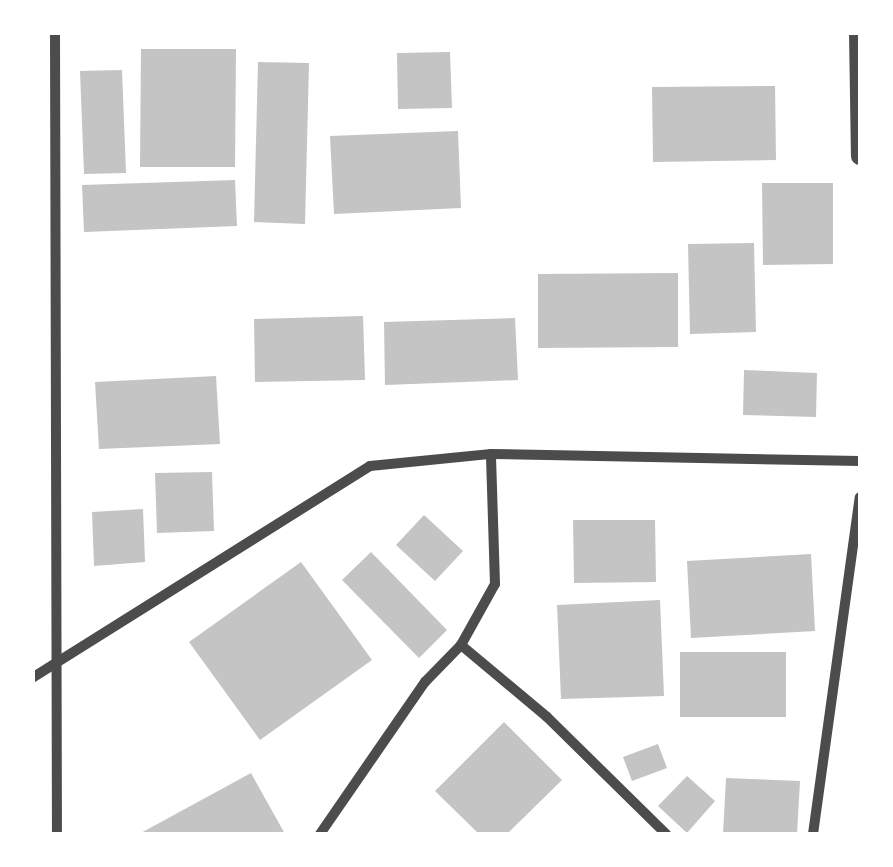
<!DOCTYPE html>
<html>
<head>
<meta charset="utf-8">
<style>
  body { margin:0 }
  #map { position:relative; width:893px; height:867px; overflow:hidden; background:#fff; font-family:"Open Sans",sans-serif }
  div>[style] { position:absolute }
  [style*='--x'] { left:calc(var(--x)*1px); top:calc(var(--y)*1px); width:calc(var(--w)*1px); rotate:calc(var(--a)*1deg) }
  .building>* { inset:0; background:#c4c4c4 }
  .minor>* { height:10px; margin:-5px; padding:0 5px; transform-origin:5px; border-radius:5px; background:#4c4c4c }
  .tertiary>* { height:18px; margin:-9px; padding:0 9px; transform-origin:9px; border-radius:9px; background:#4c4c4c }
  span { translate:-50% -50%; white-space:nowrap; text-align:center; line-height:1.15; -webkit-text-stroke:9px #fff; paint-order:stroke }
  .frame { position:absolute; inset:0; border:35px solid #fff; pointer-events:none }
</style>
</head>
<body>
<div id="map">
  <div class="building">
    <div style="clip-path:polygon(141px 49px,236px 49px,235px 167px,140px 167px)"></div>
    <div style="clip-path:polygon(450px 52px,452px 108px,398px 109px,397px 53px)"></div>
    <div style="clip-path:polygon(258px 62px,309px 63px,305px 224px,254px 222px)"></div>
    <div style="clip-path:polygon(122px 70px,126px 173px,84px 174px,80px 71px)"></div>
    <div style="clip-path:polygon(775px 86px,776px 160px,653px 162px,652px 87px)"></div>
    <div style="clip-path:polygon(458px 131px,461px 208px,334px 214px,330px 136px)"></div>
    <div style="clip-path:polygon(235px 180px,237px 226px,84px 232px,82px 185px)"></div>
    <div style="clip-path:polygon(762px 183px,833px 183px,833px 264px,763px 265px)"></div>
    <div style="clip-path:polygon(754px 243px,756px 332px,690px 334px,688px 244px)"></div>
    <div style="clip-path:polygon(678px 273px,678px 347px,538px 348px,538px 274px)"></div>
    <div style="clip-path:polygon(363px 316px,365px 380px,255px 382px,254px 319px)"></div>
    <div style="clip-path:polygon(515px 318px,518px 380px,385px 385px,384px 322px)"></div>
    <div style="clip-path:polygon(744px 370px,817px 373px,816px 417px,743px 415px)"></div>
    <div style="clip-path:polygon(216px 376px,220px 444px,99px 449px,95px 382px)"></div>
    <div style="clip-path:polygon(212px 472px,214px 531px,157px 533px,155px 473px)"></div>
    <div style="clip-path:polygon(143px 509px,145px 562px,94px 566px,92px 512px)"></div>
    <div style="clip-path:polygon(424px 515px,463px 551px,435px 581px,396px 545px)"></div>
    <div style="clip-path:polygon(573px 520px,655px 520px,656px 582px,574px 583px)"></div>
    <div style="clip-path:polygon(371px 552px,447px 630px,419px 658px,342px 580px)"></div>
    <div style="clip-path:polygon(811px 554px,815px 631px,691px 638px,687px 561px)"></div>
    <div style="clip-path:polygon(301px 562px,372px 660px,260px 740px,189px 642px)"></div>
    <div style="clip-path:polygon(660px 600px,664px 696px,561px 699px,557px 605px)"></div>
    <div style="clip-path:polygon(680px 652px,786px 652px,786px 717px,680px 717px)"></div>
    <div style="clip-path:polygon(504px 722px,562px 780px,507px 834px,479px 834px,435px 791px)"></div>
    <div style="clip-path:polygon(658px 744px,667px 768px,632px 781px,623px 757px)"></div>
    <div style="clip-path:polygon(251px 773px,285px 834px,139px 834px)"></div>
    <div style="clip-path:polygon(687px 776px,715px 801px,687px 833px,658px 806px)"></div>
    <div style="clip-path:polygon(726px 778px,800px 781px,797px 834px,723px 834px)"></div>
  </div>
  <div class="minor">
    <div style="--x:55;--y:32;--w:802;--a:89.86"></div>
    <div style="--x:461;--y:645;--w:112;--a:39.9"></div>
    <div style="--x:547;--y:717;--w:167;--a:44.5"></div>
    <div style="--x:32;--y:678;--w:399;--a:-32.1"></div>
    <div style="--x:370;--y:466;--w:122;--a:-5.7"></div>
    <div style="--x:491;--y:454;--w:369;--a:1.1"></div>
    <div style="--x:320;--y:834;--w:185;--a:-55.4"></div>
    <div style="--x:425;--y:682;--w:52;--a:-45.8"></div>
    <div style="--x:461;--y:645;--w:70;--a:-60.9"></div>
    <div style="--x:495;--y:584;--w:130;--a:-91.8"></div>
    <div style="--x:813;--y:834;--w:340;--a:-82.1"></div>
  </div>
  <div class="tertiary">
    <div style="--x:858;--y:32;--w:124;--a:89.1"></div>
  </div>
  <div class="frame"></div>
</div>
</body>
</html>
